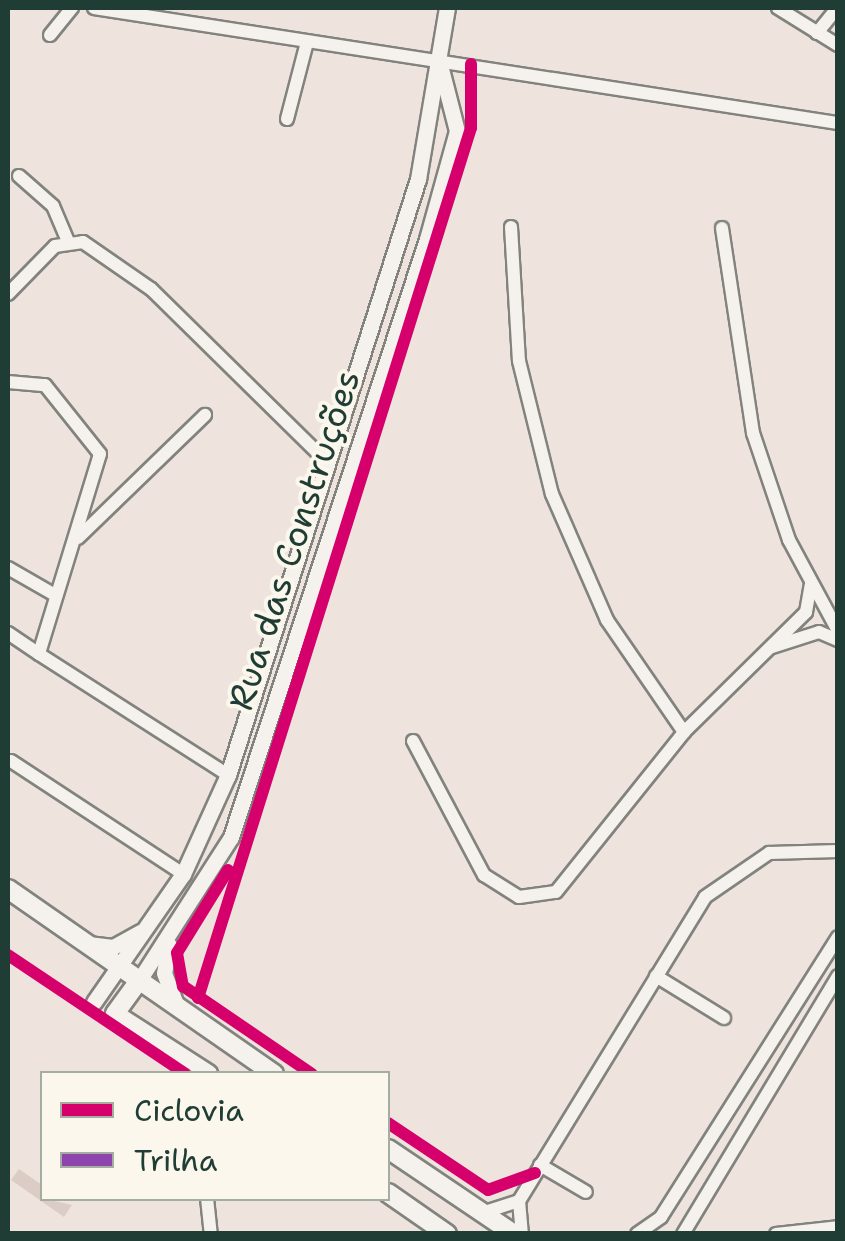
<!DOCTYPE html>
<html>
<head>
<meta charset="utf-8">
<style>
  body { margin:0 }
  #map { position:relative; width:845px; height:1241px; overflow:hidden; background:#eee4dd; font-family:"Shantell Sans",sans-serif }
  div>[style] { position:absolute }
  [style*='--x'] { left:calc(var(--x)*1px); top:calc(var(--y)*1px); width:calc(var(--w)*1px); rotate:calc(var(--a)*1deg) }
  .building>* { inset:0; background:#dbcdc5 }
  .roads { filter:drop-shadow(2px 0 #82837e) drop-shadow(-2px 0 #82837e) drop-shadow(0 2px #82837e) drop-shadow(0 -2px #82837e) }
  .minor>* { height:12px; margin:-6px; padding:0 6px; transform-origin:6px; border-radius:6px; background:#f5f2ee }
  .tertiary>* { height:15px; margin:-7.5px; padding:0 7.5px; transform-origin:7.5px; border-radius:7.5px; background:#f5f2ee }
  .secondary>* { height:18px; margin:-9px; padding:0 9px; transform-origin:9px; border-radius:9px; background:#f5f2ee }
  .quiet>* { height:10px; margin-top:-5px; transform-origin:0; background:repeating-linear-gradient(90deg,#8e44ad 0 20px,transparent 0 30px) }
  .cycleway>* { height:12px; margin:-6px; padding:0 6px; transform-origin:6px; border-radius:6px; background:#d6006c }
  span { translate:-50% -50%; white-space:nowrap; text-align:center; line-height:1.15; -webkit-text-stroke:8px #fbf7ec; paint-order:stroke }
  .street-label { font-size:35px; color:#1f3d34 }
  .frame { position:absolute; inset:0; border:10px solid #1f3d34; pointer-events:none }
  .legend { position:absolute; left:40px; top:1071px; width:350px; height:130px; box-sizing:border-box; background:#fbf7ec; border:2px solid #a3ada2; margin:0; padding:12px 18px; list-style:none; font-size:30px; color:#1f3d34 }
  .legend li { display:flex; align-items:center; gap:20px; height:50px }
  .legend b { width:50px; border:2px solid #a3ada2 }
</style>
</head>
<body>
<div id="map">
  <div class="building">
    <div style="clip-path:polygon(19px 1169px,42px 1185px,42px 1198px,72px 1205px,64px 1217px,11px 1180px)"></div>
  </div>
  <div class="roads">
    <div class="minor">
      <div style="--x:94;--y:8;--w:753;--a:8.79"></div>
      <div style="--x:778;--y:8;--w:70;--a:31.7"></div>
      <div style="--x:817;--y:33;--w:32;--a:-51"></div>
      <div style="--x:50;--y:35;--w:35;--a:-51"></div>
      <div style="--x:287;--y:119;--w:80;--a:-75.4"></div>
      <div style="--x:19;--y:176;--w:45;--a:41.4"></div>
      <div style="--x:53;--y:206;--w:38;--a:67"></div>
      <div style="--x:511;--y:227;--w:134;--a:86.6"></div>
      <div style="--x:519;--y:361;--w:137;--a:76.1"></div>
      <div style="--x:552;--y:494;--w:137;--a:66.4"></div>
      <div style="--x:607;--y:620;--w:136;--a:55.5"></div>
      <div style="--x:722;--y:228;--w:207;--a:81.4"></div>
      <div style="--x:753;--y:433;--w:113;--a:71.4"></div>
      <div style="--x:789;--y:540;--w:103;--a:61.7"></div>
      <div style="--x:8;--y:294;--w:67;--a:-45.6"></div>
      <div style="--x:55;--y:246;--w:28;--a:-8"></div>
      <div style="--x:83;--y:242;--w:83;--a:34.7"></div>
      <div style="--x:151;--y:289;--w:245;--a:44.5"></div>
      <div style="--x:8;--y:382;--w:37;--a:5"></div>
      <div style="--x:45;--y:385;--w:88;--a:51.4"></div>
      <div style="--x:100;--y:454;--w:209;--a:107"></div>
      <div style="--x:39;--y:654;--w:224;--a:32.6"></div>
      <div style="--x:78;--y:538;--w:177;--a:-44.1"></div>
      <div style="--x:8;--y:568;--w:54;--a:29.9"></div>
      <div style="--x:8;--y:633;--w:37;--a:34"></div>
      <div style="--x:772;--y:647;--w:49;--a:-17.7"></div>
      <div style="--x:819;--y:632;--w:21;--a:23"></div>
      <div style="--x:413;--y:741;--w:152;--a:62.1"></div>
      <div style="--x:484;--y:875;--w:41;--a:32.2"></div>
      <div style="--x:519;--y:897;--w:37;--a:-8"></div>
      <div style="--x:556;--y:892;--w:205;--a:-51.3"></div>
      <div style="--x:684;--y:732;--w:171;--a:-44.5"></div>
      <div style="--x:806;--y:612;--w:27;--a:-80"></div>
      <div style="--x:11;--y:761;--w:206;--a:33.3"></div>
      <div style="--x:656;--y:976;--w:80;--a:31.7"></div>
      <div style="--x:540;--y:1165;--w:53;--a:30.4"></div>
      <div style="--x:207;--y:1198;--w:36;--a:84"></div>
      <div style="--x:519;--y:1201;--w:33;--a:85"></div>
      <div style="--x:485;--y:1212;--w:36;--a:-18"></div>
      <div style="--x:519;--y:1201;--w:356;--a:-58.5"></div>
      <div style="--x:705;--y:897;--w:78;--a:-34.5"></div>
      <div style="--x:769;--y:853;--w:69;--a:-1.7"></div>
      <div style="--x:637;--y:1234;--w:29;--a:-35"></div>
      <div style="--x:661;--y:1217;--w:331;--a:-57.7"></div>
      <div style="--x:683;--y:1234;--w:301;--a:-59"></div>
      <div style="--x:776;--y:1234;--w:62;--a:-6.4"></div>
    </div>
    <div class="tertiary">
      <div style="--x:88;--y:944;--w:25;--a:7"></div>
      <div style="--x:113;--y:947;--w:31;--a:-29"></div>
      <div style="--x:169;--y:945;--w:28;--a:100"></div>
      <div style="--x:164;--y:973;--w:33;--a:69"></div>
      <div style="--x:138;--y:982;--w:172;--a:-57.3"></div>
      <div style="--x:231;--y:837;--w:629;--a:-71.85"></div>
      <div style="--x:427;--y:239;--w:112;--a:-74.5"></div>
      <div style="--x:457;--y:131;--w:72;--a:-104.4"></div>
      <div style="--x:94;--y:1002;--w:156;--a:-55.2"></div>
      <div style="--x:183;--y:874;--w:109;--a:-65.6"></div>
      <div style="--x:228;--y:775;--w:626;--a:-72.32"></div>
      <div style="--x:418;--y:179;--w:173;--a:-80.4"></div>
    </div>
    <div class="secondary">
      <div style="--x:8;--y:889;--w:324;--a:34.8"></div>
      <div style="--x:138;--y:982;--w:39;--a:126"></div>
      <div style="--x:115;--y:1014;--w:111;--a:32.8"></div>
      <div style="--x:388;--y:1149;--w:152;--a:34"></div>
      <div style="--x:388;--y:1193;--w:72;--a:34.8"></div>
    </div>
  </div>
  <div class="quiet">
    <div style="--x:420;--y:1232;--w:2;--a:90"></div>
  </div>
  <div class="cycleway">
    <div style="--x:228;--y:870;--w:97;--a:121.6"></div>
    <div style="--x:177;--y:953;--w:34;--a:80"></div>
    <div style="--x:183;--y:986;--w:156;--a:34.3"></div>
    <div style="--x:8;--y:955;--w:214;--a:33.8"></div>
    <div style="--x:198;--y:998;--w:912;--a:-72.58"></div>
    <div style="--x:471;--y:128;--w:64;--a:-90"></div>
    <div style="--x:388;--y:1123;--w:120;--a:33.8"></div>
    <div style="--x:488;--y:1190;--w:50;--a:-19.9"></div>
  </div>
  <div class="street-label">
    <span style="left:294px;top:540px;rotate:-72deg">Rua das Construções</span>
  </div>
  <div class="frame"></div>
  <ul class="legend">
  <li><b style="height:12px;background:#d6006c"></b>Ciclovia</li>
  <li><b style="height:12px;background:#8e44ad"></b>Trilha</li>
  </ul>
</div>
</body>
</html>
